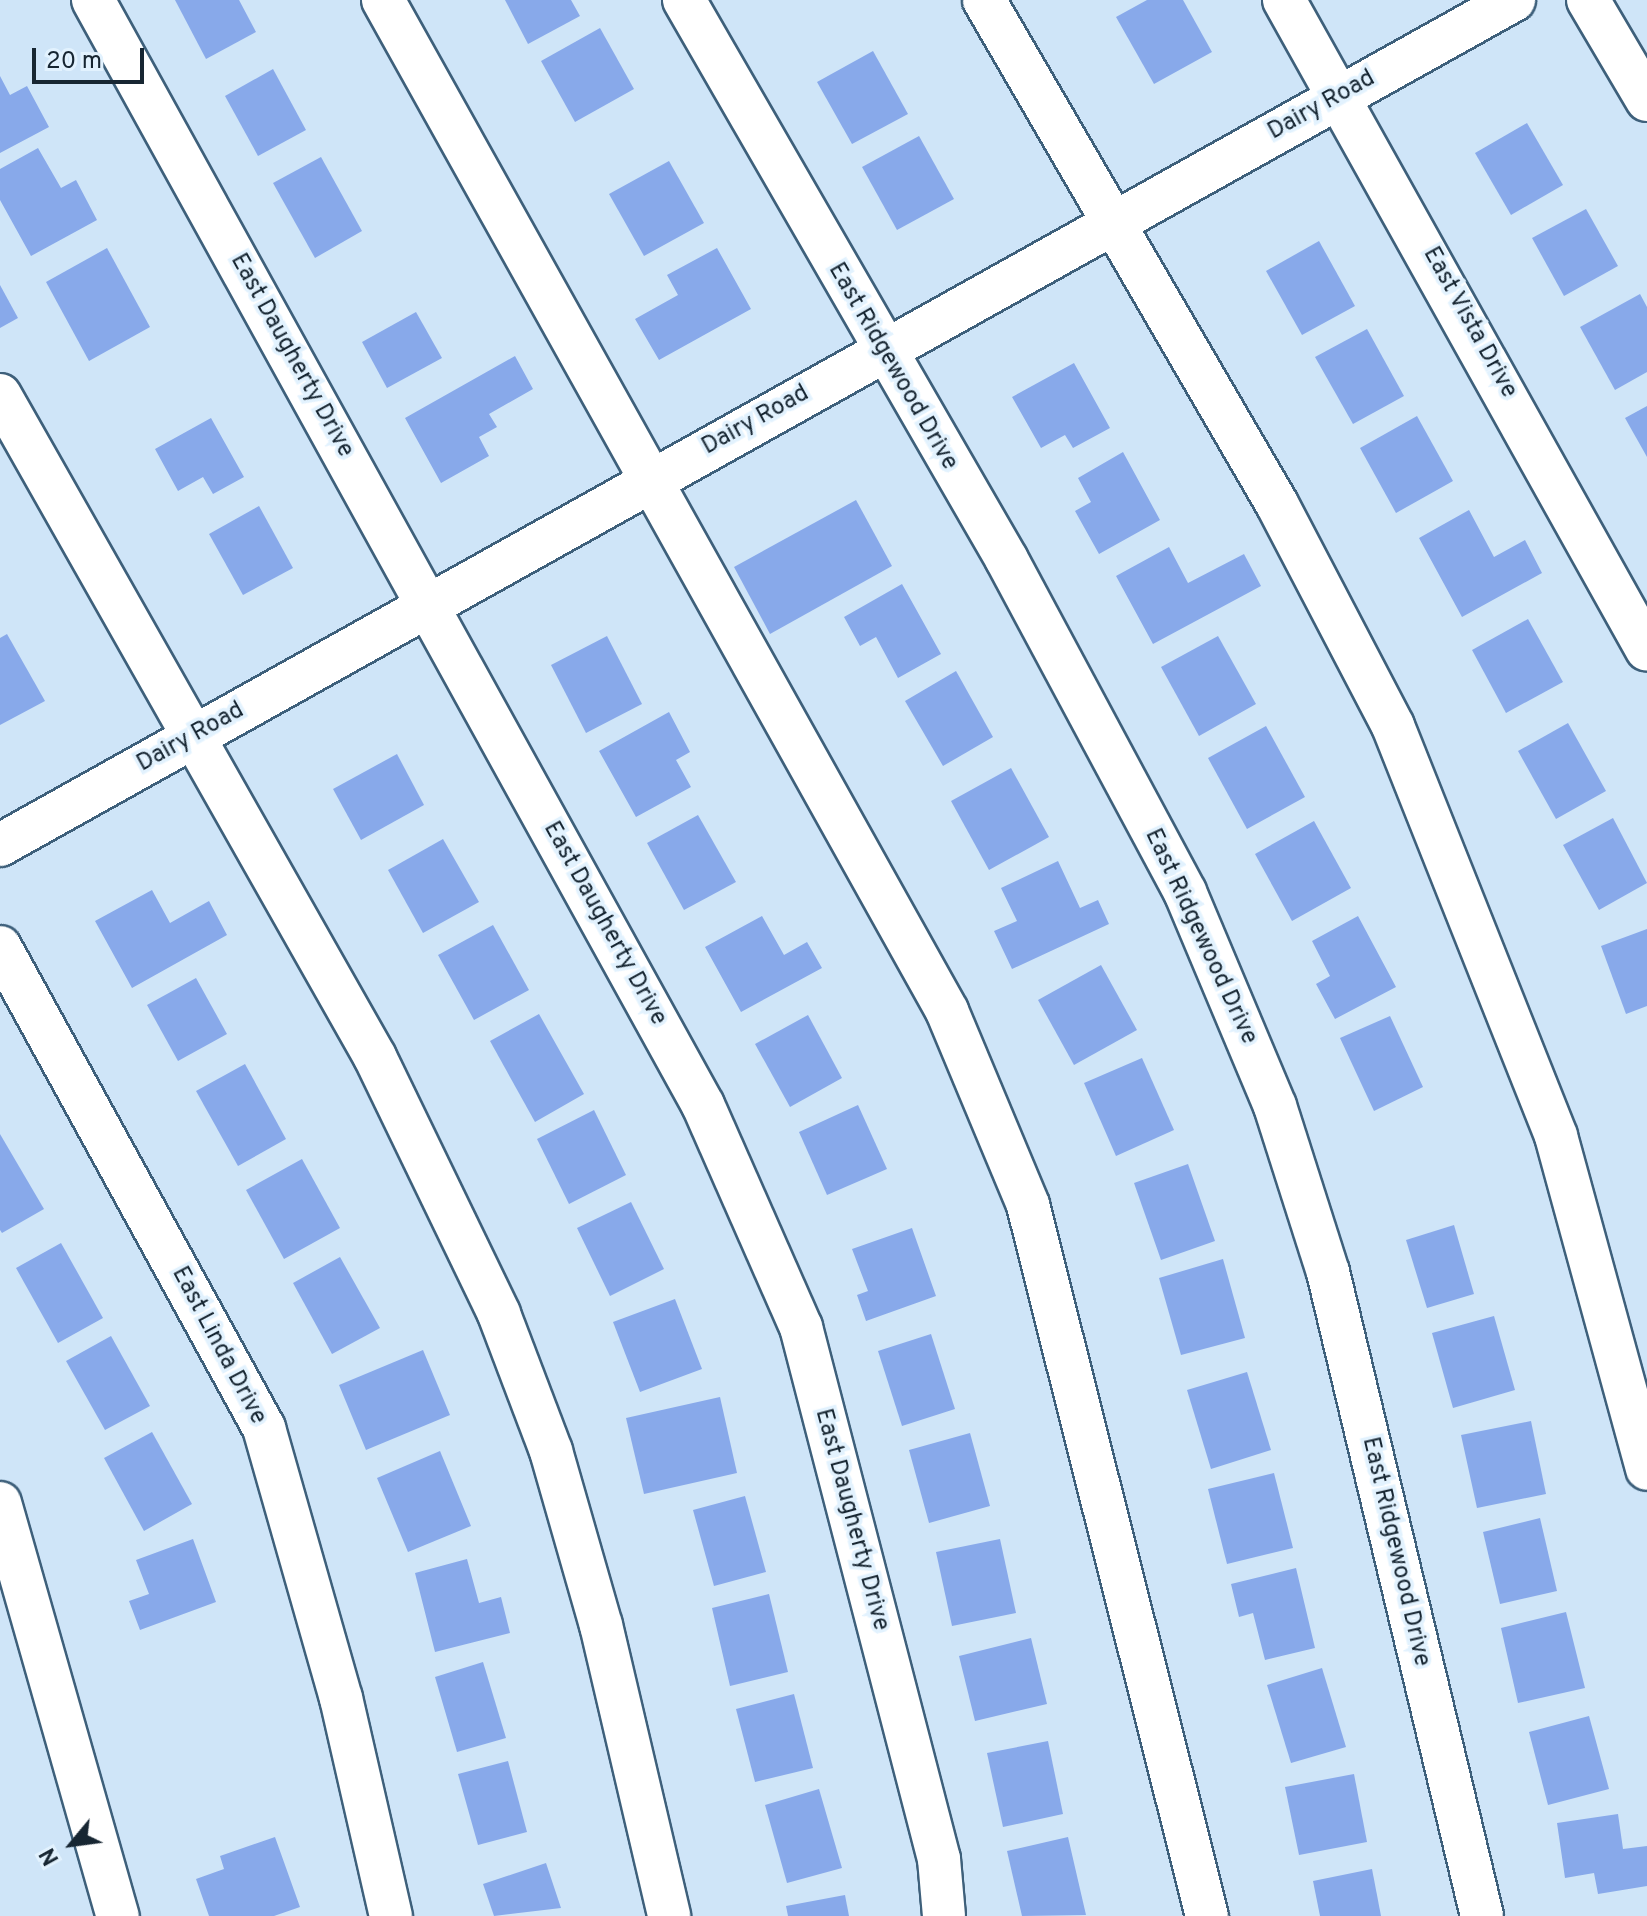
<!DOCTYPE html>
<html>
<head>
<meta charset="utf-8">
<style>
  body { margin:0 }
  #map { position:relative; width:1647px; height:1916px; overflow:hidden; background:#cfe5f8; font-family:Overpass,sans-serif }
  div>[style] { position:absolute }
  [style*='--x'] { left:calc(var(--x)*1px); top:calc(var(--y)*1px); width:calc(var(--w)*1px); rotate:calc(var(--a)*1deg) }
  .building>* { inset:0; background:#88a9ea }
  .roads { filter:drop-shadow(2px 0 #3e607b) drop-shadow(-2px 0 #3e607b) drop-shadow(0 2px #3e607b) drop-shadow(0 -2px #3e607b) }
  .minor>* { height:42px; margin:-21px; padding:0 21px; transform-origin:21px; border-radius:21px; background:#fff }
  span { translate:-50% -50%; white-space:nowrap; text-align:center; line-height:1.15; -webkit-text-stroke:7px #e2f2fe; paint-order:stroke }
  .street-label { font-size:24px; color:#172632 }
  .north { position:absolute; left:32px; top:1804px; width:80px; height:80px; -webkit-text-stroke:6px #e2f2fe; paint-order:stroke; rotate:241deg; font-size:22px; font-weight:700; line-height:32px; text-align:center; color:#172632 }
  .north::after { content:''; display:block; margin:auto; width:28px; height:36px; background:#172632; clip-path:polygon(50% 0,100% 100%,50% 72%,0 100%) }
  .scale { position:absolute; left:32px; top:48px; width:112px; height:36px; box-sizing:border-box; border:4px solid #172632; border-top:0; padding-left:10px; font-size:24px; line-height:28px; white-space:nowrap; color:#172632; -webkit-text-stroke:6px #e2f2fe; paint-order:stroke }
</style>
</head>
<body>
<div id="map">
  <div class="building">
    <div style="clip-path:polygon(175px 0,239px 0,256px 32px,206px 59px)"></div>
    <div style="clip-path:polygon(505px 0,571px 0,580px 16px,528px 44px)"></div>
    <div style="clip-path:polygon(1147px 0,1183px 0,1212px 52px,1154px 84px,1116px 17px)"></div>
    <div style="clip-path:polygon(600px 28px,634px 89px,575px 122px,541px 61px)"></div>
    <div style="clip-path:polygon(873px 51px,908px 114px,852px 144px,817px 82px)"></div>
    <div style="clip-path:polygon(273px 69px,306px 130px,258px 156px,225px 96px)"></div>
    <div style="clip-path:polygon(0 76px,10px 95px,27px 86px,49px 127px,0 153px)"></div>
    <div style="clip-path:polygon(1527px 123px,1563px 185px,1511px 215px,1475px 153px)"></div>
    <div style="clip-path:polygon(919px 136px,954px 199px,897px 230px,862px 167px)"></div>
    <div style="clip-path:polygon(38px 148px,61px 188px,76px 180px,97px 220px,31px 256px,0 200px,0 169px)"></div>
    <div style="clip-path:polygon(321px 157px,362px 231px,315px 258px,273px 183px)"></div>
    <div style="clip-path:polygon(669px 161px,704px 223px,644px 256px,609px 194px)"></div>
    <div style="clip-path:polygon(1586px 209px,1618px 266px,1564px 296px,1532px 238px)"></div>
    <div style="clip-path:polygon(1319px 241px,1355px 306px,1302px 335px,1266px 271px)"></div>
    <div style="clip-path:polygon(107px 248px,150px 327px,89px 361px,46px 282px)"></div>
    <div style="clip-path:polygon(717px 248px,751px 309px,659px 360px,635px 319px,678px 295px,667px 275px)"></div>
    <div style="clip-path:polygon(0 285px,18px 318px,0 328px)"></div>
    <div style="clip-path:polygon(1640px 294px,1647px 307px,1647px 372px,1615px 390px,1580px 327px)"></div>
    <div style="clip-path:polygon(416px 312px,442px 358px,387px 388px,362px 342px)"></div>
    <div style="clip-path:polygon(1367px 329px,1404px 396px,1353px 424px,1315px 357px)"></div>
    <div style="clip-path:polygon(515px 356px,533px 389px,489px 414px,497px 427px,479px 437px,489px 456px,441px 483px,405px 418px)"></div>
    <div style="clip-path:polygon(1074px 363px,1110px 428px,1073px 448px,1065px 435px,1041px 448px,1012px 397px)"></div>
    <div style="clip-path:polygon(1647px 406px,1647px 457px,1625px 418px)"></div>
    <div style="clip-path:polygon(1417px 416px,1453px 481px,1396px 513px,1360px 448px)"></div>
    <div style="clip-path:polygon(211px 418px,244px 477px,213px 494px,203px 477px,178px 491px,155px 449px)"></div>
    <div style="clip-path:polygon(1123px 452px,1160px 520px,1099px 554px,1075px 511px,1091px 502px,1078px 478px)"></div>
    <div style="clip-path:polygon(856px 500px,892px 566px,770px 634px,734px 567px)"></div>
    <div style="clip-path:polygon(259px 506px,293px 568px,243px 595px,209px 534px)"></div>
    <div style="clip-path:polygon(1469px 510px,1494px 557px,1525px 540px,1542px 573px,1462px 617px,1419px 538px)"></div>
    <div style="clip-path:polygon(1169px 547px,1188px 583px,1244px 554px,1261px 586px,1153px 644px,1116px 576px)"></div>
    <div style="clip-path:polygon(902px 584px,941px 654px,898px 678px,876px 637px,860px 646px,844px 617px)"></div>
    <div style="clip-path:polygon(1528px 619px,1563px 682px,1506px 713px,1472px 650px)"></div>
    <div style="clip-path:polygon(7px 634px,45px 701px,0 725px,0 638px)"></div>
    <div style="clip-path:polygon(607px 636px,642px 704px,586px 733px,551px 665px)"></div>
    <div style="clip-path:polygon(1218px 636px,1256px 704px,1199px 736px,1161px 667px)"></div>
    <div style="clip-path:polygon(956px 671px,993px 737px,943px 766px,905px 701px)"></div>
    <div style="clip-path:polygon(669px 712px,690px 752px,676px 760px,691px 787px,636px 817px,599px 751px)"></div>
    <div style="clip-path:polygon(1568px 723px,1606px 791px,1556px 819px,1518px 751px)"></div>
    <div style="clip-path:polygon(1266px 726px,1305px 797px,1247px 829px,1208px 758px)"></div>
    <div style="clip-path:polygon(397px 754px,424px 805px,361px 840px,333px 789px)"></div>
    <div style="clip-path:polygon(1011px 768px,1049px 837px,989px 870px,951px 801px)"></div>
    <div style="clip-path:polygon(698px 815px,736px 882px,684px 910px,647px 843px)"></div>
    <div style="clip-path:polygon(1613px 818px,1647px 883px,1599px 910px,1563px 845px)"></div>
    <div style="clip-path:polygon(1314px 821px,1351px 888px,1292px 921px,1255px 854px)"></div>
    <div style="clip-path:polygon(443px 839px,479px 902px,423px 933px,388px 870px)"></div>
    <div style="clip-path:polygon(1058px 861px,1080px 908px,1098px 900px,1109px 924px,1012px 969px,994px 931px,1017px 921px,1001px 888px)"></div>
    <div style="clip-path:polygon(152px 890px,170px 923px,209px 901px,227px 935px,132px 988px,95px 921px)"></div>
    <div style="clip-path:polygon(762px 916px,784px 955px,807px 942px,822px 968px,741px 1012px,705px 947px)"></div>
    <div style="clip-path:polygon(1358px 916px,1396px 987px,1335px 1019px,1316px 984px,1330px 976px,1312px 941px)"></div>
    <div style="clip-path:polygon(493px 925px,529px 990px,474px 1020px,438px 955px)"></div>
    <div style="clip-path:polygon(1647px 929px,1647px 1006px,1626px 1014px,1601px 946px)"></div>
    <div style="clip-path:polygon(1101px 965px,1137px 1030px,1074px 1065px,1038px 1000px)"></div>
    <div style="clip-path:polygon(196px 978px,227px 1034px,178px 1061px,147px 1005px)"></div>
    <div style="clip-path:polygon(539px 1014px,584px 1094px,535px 1122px,490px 1041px)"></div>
    <div style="clip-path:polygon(808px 1015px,842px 1078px,790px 1107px,755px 1044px)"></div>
    <div style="clip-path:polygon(1390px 1016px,1423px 1087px,1374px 1111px,1340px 1038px)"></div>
    <div style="clip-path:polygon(1142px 1058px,1174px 1130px,1116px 1156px,1084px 1083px)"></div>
    <div style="clip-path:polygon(245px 1064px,286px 1139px,238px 1166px,196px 1091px)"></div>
    <div style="clip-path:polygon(858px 1105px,887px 1169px,827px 1195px,799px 1132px)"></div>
    <div style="clip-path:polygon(594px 1110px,626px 1175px,569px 1204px,537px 1139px)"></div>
    <div style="clip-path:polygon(0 1134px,44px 1209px,2px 1233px,0 1230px)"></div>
    <div style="clip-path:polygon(302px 1159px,340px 1228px,284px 1259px,246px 1190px)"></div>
    <div style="clip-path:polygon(1188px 1164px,1215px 1241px,1161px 1260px,1134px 1183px)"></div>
    <div style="clip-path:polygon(631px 1202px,664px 1269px,610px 1296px,577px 1228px)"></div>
    <div style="clip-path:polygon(1454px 1225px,1474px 1294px,1427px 1308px,1406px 1240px)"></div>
    <div style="clip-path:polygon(912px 1228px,936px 1296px,866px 1321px,857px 1295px,868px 1291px,852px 1249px)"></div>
    <div style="clip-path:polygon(61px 1243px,103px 1318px,58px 1343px,16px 1268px)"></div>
    <div style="clip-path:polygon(340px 1257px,380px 1328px,332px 1354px,293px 1283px)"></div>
    <div style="clip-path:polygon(1223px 1259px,1245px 1338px,1181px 1355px,1159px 1278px)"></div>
    <div style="clip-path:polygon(675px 1299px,702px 1369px,640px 1392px,613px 1322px)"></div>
    <div style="clip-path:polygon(1494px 1316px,1515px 1390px,1453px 1408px,1432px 1333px)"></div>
    <div style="clip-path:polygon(931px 1334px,955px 1409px,902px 1426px,878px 1351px)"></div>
    <div style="clip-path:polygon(111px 1336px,150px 1406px,105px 1430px,66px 1361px)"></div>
    <div style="clip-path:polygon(423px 1350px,450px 1415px,366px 1450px,339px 1385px)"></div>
    <div style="clip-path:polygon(1247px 1372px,1271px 1450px,1211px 1469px,1187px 1390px)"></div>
    <div style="clip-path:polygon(720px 1397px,737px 1473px,644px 1494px,626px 1418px)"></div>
    <div style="clip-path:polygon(1531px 1421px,1546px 1494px,1477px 1508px,1461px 1435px)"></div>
    <div style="clip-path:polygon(152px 1432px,192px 1504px,144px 1531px,104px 1458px)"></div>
    <div style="clip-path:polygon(970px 1433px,990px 1506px,929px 1523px,909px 1450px)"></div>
    <div style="clip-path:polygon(440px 1451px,471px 1526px,408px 1552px,377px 1478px)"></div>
    <div style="clip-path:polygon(1274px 1473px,1293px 1548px,1227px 1564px,1208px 1489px)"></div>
    <div style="clip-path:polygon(745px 1496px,766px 1572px,714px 1586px,693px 1510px)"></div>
    <div style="clip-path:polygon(1540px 1518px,1557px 1591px,1500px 1604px,1483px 1532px)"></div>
    <div style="clip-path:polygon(193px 1539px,216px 1602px,140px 1630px,129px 1601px,149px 1594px,136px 1560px)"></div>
    <div style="clip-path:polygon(1000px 1539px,1016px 1613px,952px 1626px,936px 1552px)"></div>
    <div style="clip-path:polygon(467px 1559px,479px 1603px,501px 1597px,510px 1633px,435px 1652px,415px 1573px)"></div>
    <div style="clip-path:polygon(1296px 1568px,1315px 1648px,1265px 1660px,1253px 1613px,1239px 1617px,1231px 1584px)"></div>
    <div style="clip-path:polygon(769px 1594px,788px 1672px,730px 1686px,712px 1608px)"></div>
    <div style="clip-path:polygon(1566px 1612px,1585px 1688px,1518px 1703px,1501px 1628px)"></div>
    <div style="clip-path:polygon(1031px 1638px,1047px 1704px,975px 1721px,959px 1656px)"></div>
    <div style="clip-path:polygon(483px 1662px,506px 1738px,457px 1752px,435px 1677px)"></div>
    <div style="clip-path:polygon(1322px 1668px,1346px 1747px,1291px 1763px,1267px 1685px)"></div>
    <div style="clip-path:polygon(794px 1694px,813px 1768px,755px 1782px,736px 1709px)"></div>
    <div style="clip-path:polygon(1589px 1716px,1609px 1789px,1548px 1805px,1529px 1732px)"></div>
    <div style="clip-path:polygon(1048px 1741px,1063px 1814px,1003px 1827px,987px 1753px)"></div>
    <div style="clip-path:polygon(508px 1761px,527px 1832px,478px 1845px,458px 1774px)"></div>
    <div style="clip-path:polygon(1354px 1774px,1367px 1842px,1299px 1855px,1285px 1787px)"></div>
    <div style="clip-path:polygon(819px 1789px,842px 1868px,787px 1883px,765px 1805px)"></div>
    <div style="clip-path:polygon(1618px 1814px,1623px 1849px,1647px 1846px,1647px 1886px,1598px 1894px,1594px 1873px,1565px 1878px,1557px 1823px)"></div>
    <div style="clip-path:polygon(275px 1837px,300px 1907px,274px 1916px,209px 1916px,196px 1879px,224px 1869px,220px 1856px)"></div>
    <div style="clip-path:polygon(1068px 1837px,1086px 1915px,1022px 1916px,1007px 1851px)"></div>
    <div style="clip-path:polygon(546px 1863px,561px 1908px,494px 1916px,483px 1884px)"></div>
    <div style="clip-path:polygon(1372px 1869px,1381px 1916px,1320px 1916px,1313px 1881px)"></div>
    <div style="clip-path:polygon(845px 1895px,849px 1916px,788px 1916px,786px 1906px)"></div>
  </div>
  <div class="roads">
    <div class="minor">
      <div style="--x:93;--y:0;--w:1262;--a:61.1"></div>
      <div style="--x:703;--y:1105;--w:243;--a:66.2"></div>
      <div style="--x:801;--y:1327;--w:550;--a:75.46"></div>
      <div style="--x:939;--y:1859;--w:57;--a:85"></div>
      <div style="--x:383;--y:0;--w:1158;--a:60.84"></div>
      <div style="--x:947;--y:1011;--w:210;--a:67.3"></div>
      <div style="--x:1028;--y:1205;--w:733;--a:75.87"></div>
      <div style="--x:684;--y:0;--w:646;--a:60.02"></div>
      <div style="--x:1007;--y:560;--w:377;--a:61.8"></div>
      <div style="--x:1185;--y:892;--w:232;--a:67.2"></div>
      <div style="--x:1275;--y:1106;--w:174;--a:72.3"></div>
      <div style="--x:1328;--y:1272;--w:662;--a:76.55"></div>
      <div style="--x:984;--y:0;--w:583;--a:59.83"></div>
      <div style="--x:1277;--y:504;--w:250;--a:62.4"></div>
      <div style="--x:1393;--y:726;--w:441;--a:68.3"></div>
      <div style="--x:1556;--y:1136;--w:345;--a:74.7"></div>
      <div style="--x:1284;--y:0;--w:744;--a:60.82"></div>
      <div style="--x:1588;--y:0;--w:116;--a:59.5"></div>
      <div style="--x:0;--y:395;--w:761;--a:60.47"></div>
      <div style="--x:375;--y:1057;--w:285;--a:64.2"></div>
      <div style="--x:499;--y:1314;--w:147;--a:69.2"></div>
      <div style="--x:551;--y:1451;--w:181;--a:74"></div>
      <div style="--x:601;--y:1625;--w:299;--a:76.8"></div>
      <div style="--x:0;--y:845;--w:1734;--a:-29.17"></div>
      <div style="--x:0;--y:947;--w:549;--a:61.24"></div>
      <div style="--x:264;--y:1428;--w:281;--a:74.1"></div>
      <div style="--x:341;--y:1698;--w:224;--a:77.1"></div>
      <div style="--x:0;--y:1503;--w:430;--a:74.1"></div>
    </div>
  </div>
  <div class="street-label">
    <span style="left:1322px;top:106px;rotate:-29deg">Dairy Road</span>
    <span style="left:1469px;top:323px;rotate:61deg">East Vista Drive</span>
    <span style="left:291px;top:356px;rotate:61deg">East Daugherty Drive</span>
    <span style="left:892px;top:367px;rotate:60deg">East Ridgewood Drive</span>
    <span style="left:756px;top:421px;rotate:-29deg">Dairy Road</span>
    <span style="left:191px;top:738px;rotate:-29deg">Dairy Road</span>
    <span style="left:604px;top:924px;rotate:61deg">East Daugherty Drive</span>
    <span style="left:1200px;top:937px;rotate:65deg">East Ridgewood Drive</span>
    <span style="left:218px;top:1346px;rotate:62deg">East Linda Drive</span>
    <span style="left:851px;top:1520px;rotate:75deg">East Daugherty Drive</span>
    <span style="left:1395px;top:1552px;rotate:77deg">East Ridgewood Drive</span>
  </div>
  <div class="north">N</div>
  <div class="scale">20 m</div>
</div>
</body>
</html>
